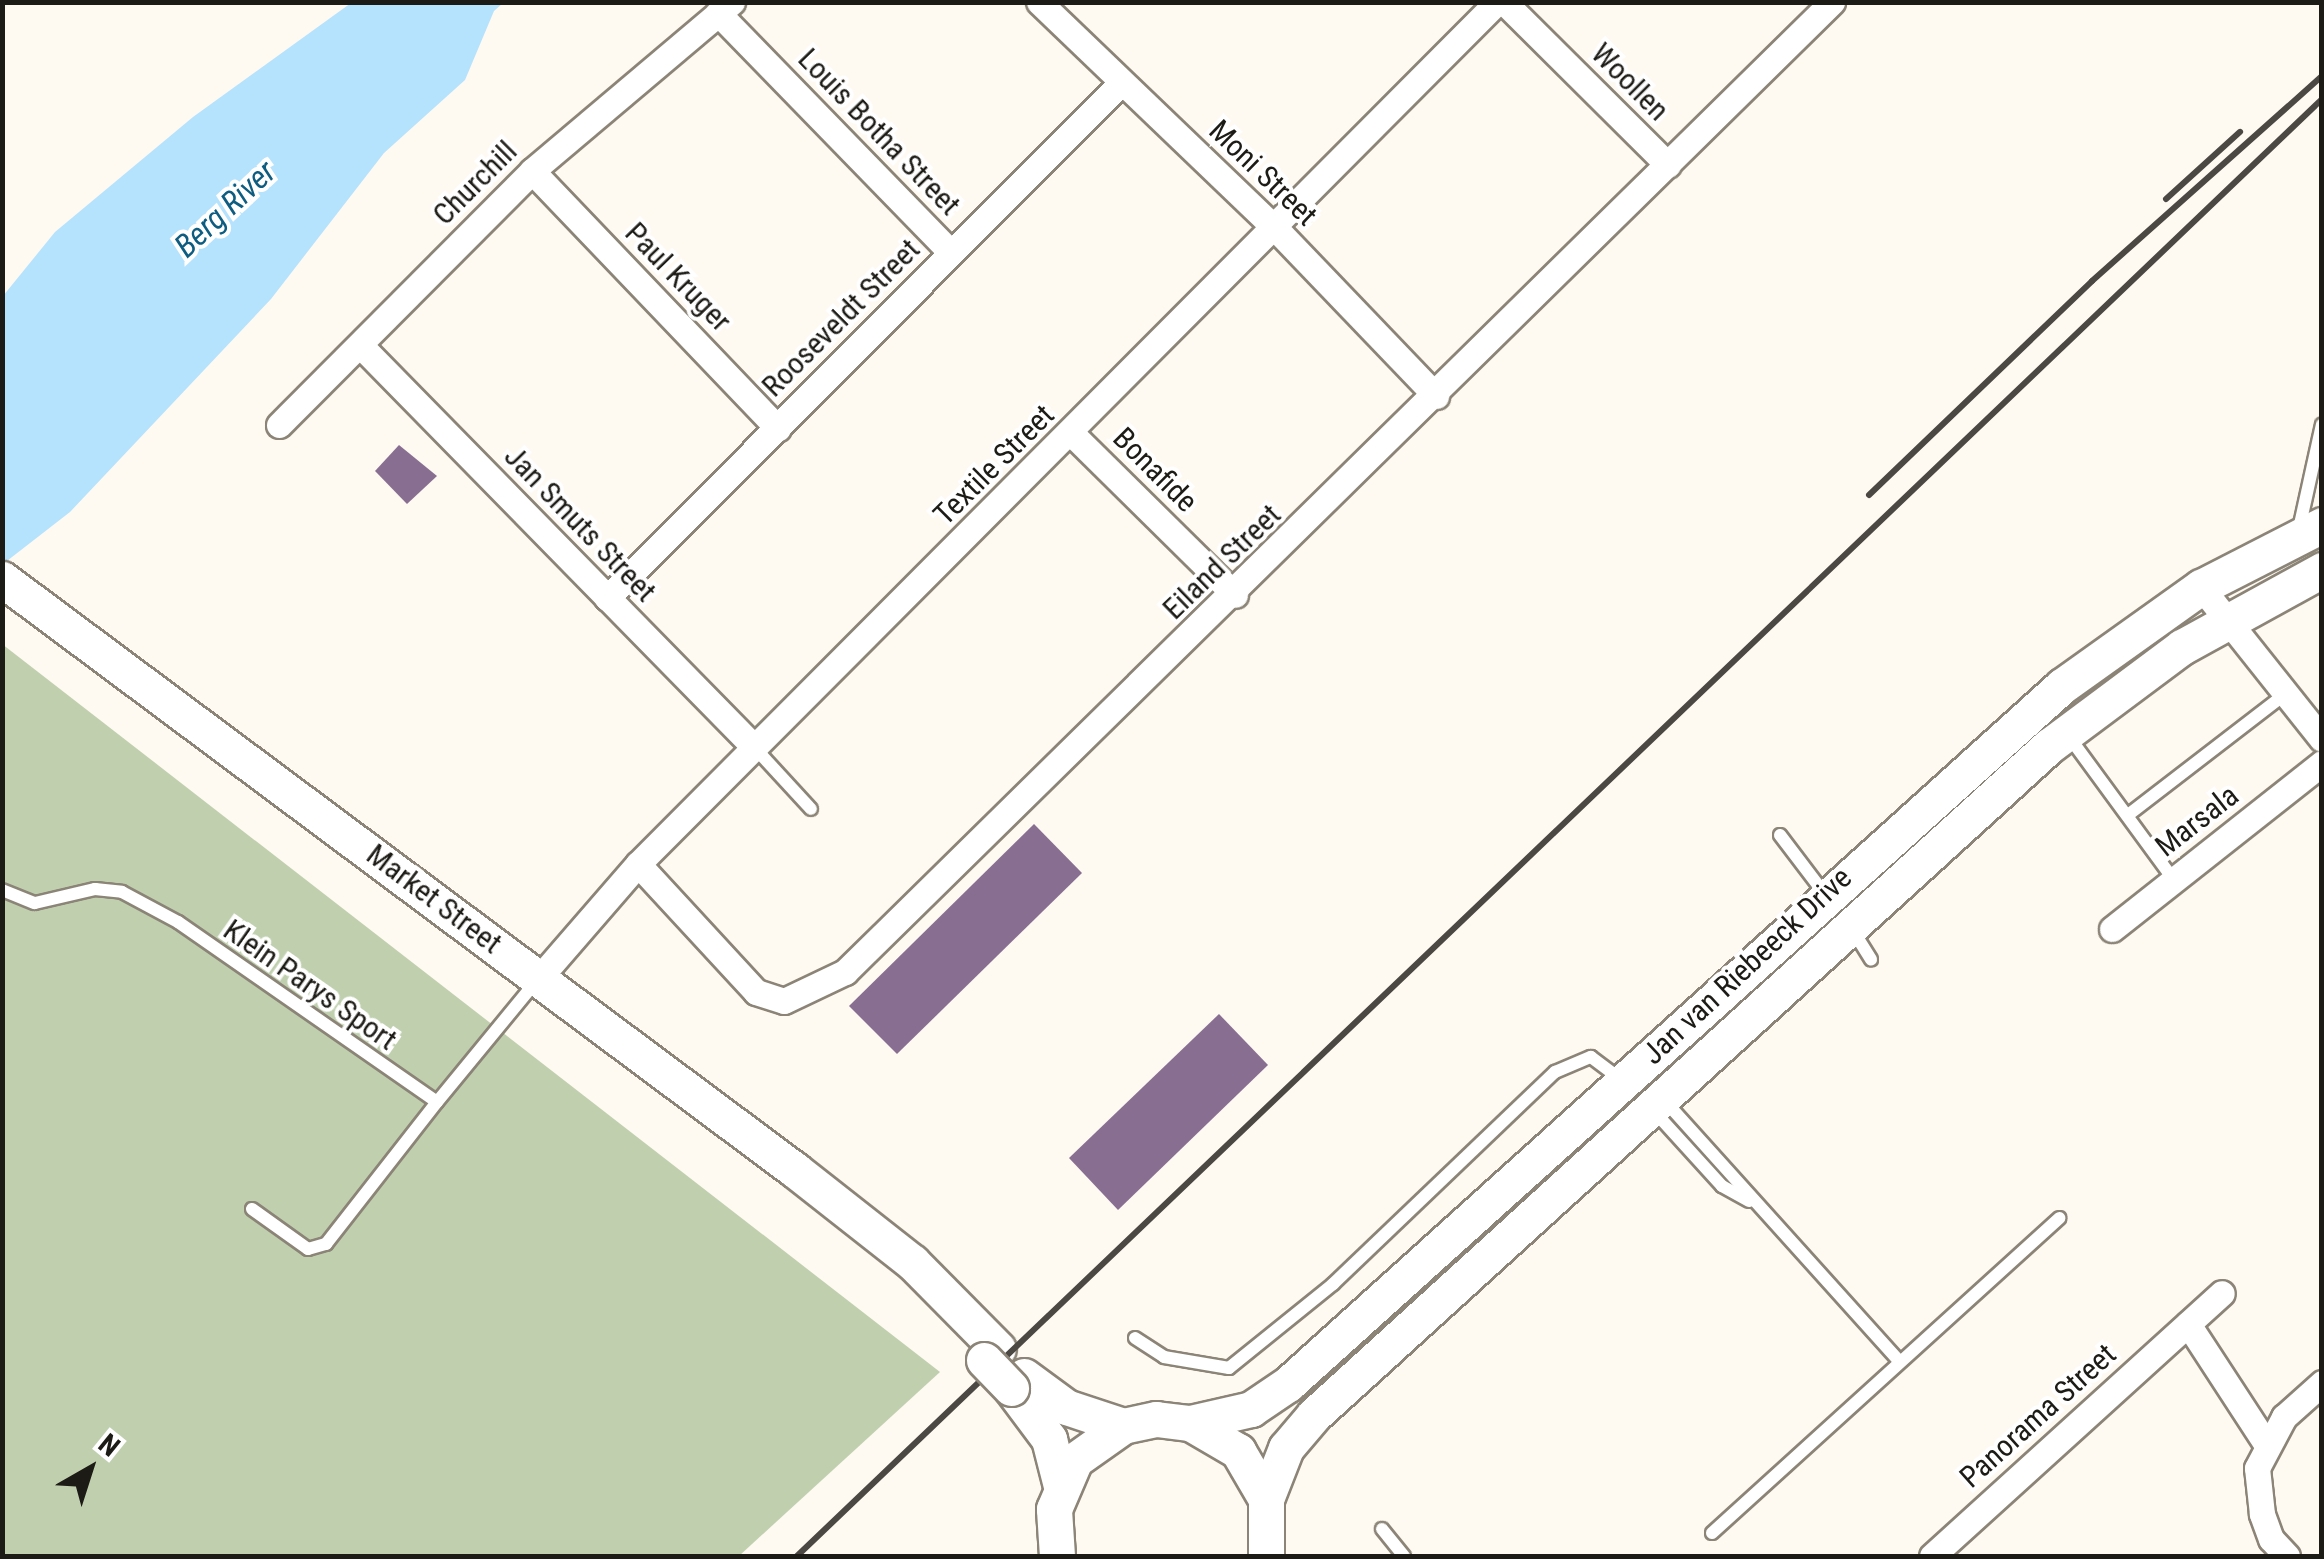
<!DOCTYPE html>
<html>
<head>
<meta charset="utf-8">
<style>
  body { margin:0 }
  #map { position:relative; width:2324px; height:1559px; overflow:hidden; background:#fef9f1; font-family:"Roboto Condensed",sans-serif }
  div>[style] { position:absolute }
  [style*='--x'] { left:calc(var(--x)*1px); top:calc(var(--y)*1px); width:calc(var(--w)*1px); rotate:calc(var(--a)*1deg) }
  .green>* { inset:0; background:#c0d0af }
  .water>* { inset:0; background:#b5e3fd }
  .building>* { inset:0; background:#886f92 }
  .roads { filter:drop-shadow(2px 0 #8b8477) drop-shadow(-2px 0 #8b8477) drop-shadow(0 2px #8b8477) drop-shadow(0 -2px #8b8477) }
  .service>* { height:12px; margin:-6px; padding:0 6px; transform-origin:6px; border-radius:6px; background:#fff }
  .minor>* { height:25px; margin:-12.5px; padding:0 12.5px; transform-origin:12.5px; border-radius:12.5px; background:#fff }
  .secondary>* { height:35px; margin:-17.5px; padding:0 17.5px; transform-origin:17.5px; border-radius:17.5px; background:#fff }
  .rail>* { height:6px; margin:-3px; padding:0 3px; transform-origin:3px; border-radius:3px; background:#4b4843 }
  .bridges { filter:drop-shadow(2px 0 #8b8477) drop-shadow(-2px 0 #8b8477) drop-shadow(0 2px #8b8477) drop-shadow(0 -2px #8b8477) }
  .secondary-bridge>* { height:35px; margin:-17.5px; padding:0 17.5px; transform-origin:17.5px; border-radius:17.5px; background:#fff }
  span { translate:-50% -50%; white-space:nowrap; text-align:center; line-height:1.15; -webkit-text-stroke:8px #fff; paint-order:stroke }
  .street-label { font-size:30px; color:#1d1b16 }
  .water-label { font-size:32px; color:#0e5d80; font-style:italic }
  .frame { position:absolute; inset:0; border:5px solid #1d1b16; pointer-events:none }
  .north { position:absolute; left:40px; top:1419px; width:100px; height:100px; -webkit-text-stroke:8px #fff; paint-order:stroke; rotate:39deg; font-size:28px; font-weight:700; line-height:40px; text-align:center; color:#1d1b16 }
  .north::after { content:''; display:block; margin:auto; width:35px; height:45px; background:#1d1b16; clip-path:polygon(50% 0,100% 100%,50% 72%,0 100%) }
</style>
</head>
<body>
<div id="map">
  <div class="green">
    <div style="clip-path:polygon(2px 644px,940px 1372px,739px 1556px,3px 1556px)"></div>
  </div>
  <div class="water">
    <div style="clip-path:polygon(351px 3px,503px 3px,494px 11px,465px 80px,384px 153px,271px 299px,70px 512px,3px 564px,3px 296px,55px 232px,193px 117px)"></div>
  </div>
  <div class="building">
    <div style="clip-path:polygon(399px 445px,437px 476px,407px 504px,375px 471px)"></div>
    <div style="clip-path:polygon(1034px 824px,1082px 873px,897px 1054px,849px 1006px)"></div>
    <div style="clip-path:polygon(1219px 1014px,1268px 1065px,1118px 1210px,1069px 1158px)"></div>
  </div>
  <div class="roads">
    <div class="service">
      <div style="--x:2299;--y:529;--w:107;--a:-77.6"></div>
      <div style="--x:2067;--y:734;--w:181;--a:53.8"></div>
      <div style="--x:754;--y:747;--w:84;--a:47.4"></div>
      <div style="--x:2128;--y:815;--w:198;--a:-37.6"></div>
      <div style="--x:1780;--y:835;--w:78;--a:52.8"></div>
      <div style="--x:2;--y:890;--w:35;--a:22"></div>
      <div style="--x:35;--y:903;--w:62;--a:-13.1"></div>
      <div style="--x:95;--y:889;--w:27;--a:6"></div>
      <div style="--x:122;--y:892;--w:64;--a:28.2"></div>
      <div style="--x:178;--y:922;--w:315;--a:34.8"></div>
      <div style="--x:437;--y:1102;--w:159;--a:-50.6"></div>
      <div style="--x:1852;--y:929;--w:36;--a:58"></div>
      <div style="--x:1665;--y:1101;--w:348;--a:48"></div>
      <div style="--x:1652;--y:1109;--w:104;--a:47.7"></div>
      <div style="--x:1722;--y:1186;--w:31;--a:29"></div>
      <div style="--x:252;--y:1209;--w:69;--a:35.5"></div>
      <div style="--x:308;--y:1249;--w:19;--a:-16"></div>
      <div style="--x:326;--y:1244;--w:180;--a:-52"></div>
      <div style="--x:1135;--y:1338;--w:35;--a:33"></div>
      <div style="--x:1164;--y:1357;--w:66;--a:9.6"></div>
      <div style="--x:1229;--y:1368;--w:134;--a:-38.9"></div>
      <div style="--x:1333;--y:1284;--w:307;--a:-43.7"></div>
      <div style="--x:1555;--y:1072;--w:39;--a:-23"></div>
      <div style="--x:1591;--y:1057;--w:40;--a:37"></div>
      <div style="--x:1382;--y:1529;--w:35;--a:51"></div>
      <div style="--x:1712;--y:1533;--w:469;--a:-42.2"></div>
    </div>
    <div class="minor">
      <div style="--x:1039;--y:2;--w:330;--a:43.8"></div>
      <div style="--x:1277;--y:230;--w:230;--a:46.2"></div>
      <div style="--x:1504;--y:2;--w:231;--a:44.8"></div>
      <div style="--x:718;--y:13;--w:334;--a:45.8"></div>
      <div style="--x:532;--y:171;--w:356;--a:46.3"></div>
      <div style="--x:360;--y:345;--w:563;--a:45.58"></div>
      <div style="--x:279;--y:425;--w:359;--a:-45.1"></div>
      <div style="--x:532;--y:171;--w:262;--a:-40.2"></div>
      <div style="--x:1072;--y:434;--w:229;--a:44.6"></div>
      <div style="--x:2201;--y:587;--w:194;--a:51.5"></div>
      <div style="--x:607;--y:598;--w:728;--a:-45.06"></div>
      <div style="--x:638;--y:864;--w:174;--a:47.3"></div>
      <div style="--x:756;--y:992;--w:29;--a:18"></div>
      <div style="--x:784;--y:1001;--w:68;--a:-25.4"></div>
      <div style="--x:845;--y:972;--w:1384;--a:-44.5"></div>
      <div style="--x:2112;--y:929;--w:268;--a:-38.3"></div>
      <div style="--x:540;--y:977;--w:150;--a:-49.1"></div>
      <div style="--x:638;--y:864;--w:1217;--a:-45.1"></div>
      <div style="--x:2188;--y:1324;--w:141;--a:56.9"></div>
      <div style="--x:1932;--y:1556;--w:391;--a:-42.2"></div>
      <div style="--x:2287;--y:1556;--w:23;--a:-133"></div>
      <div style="--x:2271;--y:1539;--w:27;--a:-110"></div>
      <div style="--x:2262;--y:1514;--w:46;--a:-96.2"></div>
      <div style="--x:2257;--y:1468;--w:58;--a:-62.1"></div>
      <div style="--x:2284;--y:1417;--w:51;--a:-41.8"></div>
    </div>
    <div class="secondary">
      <div style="--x:2;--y:579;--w:989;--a:36.7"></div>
      <div style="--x:795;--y:1170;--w:149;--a:38.2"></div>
      <div style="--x:912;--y:1262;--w:122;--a:45.3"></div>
      <div style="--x:1024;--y:1376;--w:52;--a:36.4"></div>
      <div style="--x:1066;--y:1407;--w:60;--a:18.4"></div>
      <div style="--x:1011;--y:1388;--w:64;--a:53.3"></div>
      <div style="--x:1049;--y:1439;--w:49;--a:75.7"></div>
      <div style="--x:1190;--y:1423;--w:63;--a:-12.9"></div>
      <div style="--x:1251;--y:1409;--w:45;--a:-34"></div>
      <div style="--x:1288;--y:1384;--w:1042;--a:-42.04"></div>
      <div style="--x:2062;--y:686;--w:171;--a:-35.5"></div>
      <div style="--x:2201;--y:587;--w:136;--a:-27.1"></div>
      <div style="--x:1266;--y:1499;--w:55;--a:-68.6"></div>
      <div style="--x:1286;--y:1448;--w:43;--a:-49.7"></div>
      <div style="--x:1314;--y:1415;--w:994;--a:-42.31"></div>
      <div style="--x:2049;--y:746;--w:166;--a:-36.7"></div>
      <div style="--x:2182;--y:647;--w:160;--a:-28.8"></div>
      <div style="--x:1057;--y:1556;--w:47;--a:-93.7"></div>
      <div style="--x:1054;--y:1509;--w:53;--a:-66.8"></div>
      <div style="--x:1075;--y:1460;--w:59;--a:-35.3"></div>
      <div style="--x:1123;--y:1426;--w:34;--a:-12"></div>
      <div style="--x:1156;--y:1419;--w:34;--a:7"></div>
      <div style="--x:1190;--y:1423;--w:56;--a:30.3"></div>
      <div style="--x:1238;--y:1451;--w:56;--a:59.7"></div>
      <div style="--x:1266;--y:1499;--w:57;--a:90"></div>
    </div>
  </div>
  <div class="rail">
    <div style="--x:2166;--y:199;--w:100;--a:-42.2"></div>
    <div style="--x:1869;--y:495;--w:309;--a:-43.8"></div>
    <div style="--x:2092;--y:281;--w:308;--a:-41.7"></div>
    <div style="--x:797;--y:1556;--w:2109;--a:-43.69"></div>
  </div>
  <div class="bridges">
    <div class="secondary-bridge">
      <div style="--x:984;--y:1360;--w:39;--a:46"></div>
    </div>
  </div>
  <div class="street-label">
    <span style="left:1630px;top:82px;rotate:45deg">Woollen</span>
    <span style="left:879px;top:132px;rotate:46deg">Louis Botha Street</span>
    <span style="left:1263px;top:173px;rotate:44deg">Moni Street</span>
    <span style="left:475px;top:183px;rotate:-45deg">Churchill</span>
    <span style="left:678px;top:277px;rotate:46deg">Paul Kruger</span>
    <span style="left:841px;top:318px;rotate:-45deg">Rooseveldt Street</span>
    <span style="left:994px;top:465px;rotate:-45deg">Textile Street</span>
    <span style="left:1155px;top:470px;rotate:45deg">Bonafide</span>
    <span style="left:580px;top:524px;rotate:46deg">Jan Smuts Street</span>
    <span style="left:1222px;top:562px;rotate:-44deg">Eiland Street</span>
    <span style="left:2197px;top:821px;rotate:-38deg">Marsala</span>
    <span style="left:434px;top:899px;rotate:37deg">Market Street</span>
    <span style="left:1747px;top:966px;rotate:-43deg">Jan van Riebeeck Drive</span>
    <span style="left:310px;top:985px;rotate:35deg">Klein Parys Sport</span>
    <span style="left:2038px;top:1416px;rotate:-42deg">Panorama Street</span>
  </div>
  <div class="water-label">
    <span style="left:225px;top:209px;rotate:-43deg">Berg River</span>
  </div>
  <div class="frame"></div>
  <div class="north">N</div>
</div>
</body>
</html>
